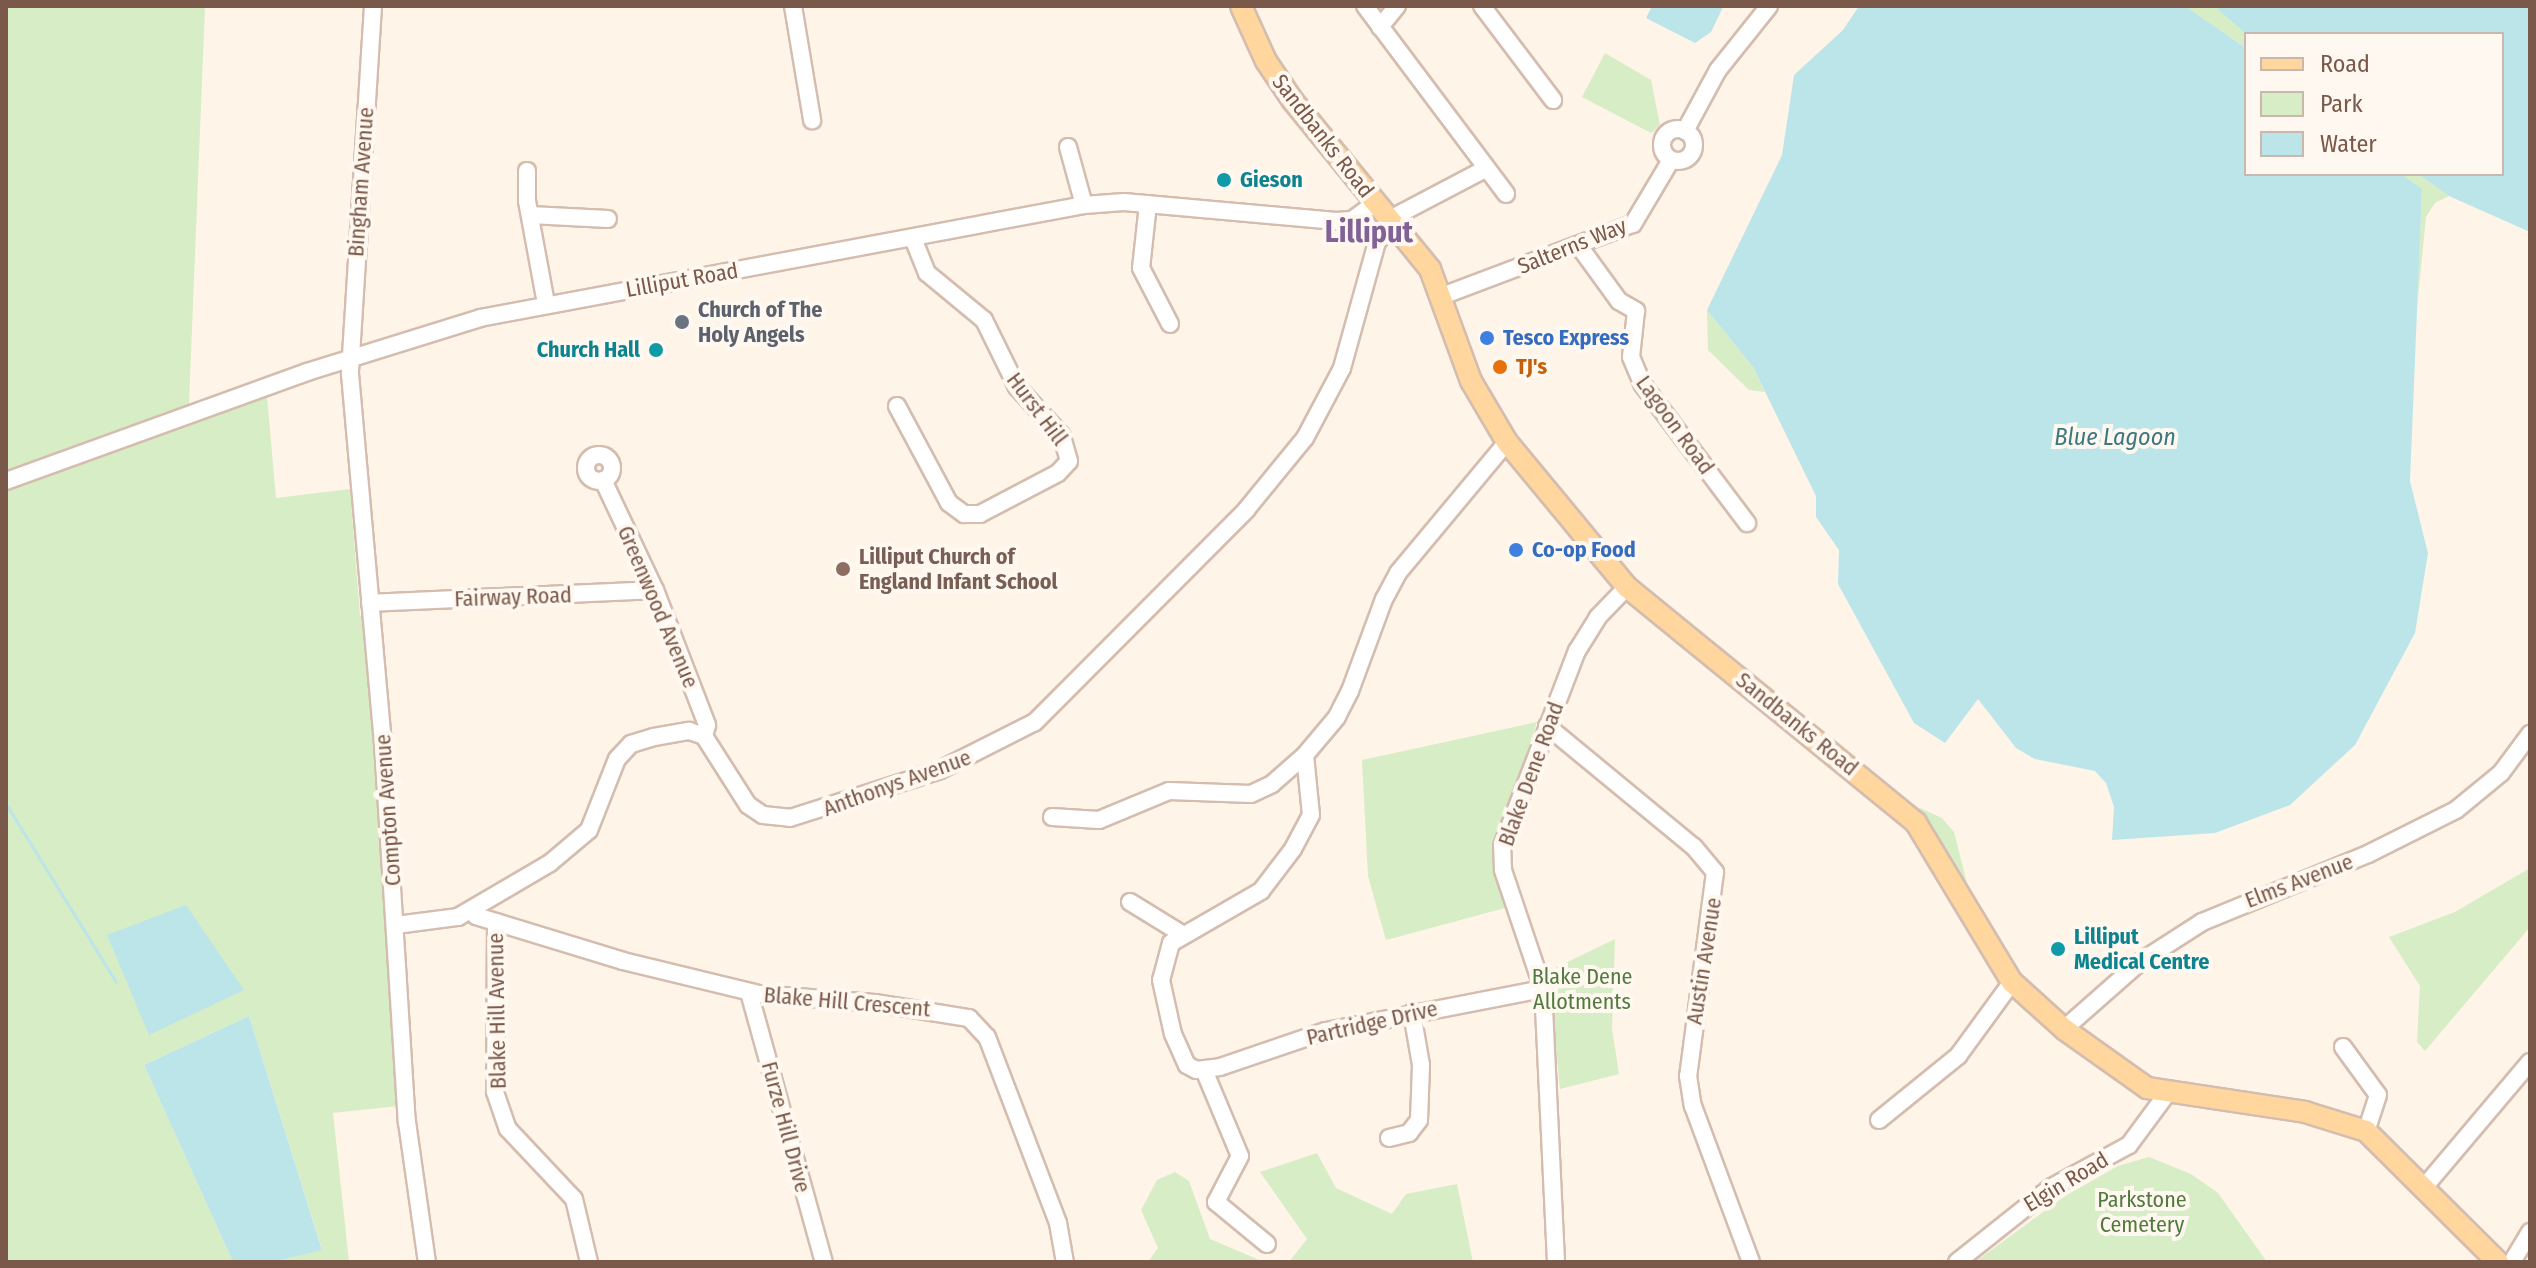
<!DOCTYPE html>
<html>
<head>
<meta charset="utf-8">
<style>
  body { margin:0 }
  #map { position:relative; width:2536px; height:1268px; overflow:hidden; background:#fef4e8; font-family:"Fira Sans Condensed",sans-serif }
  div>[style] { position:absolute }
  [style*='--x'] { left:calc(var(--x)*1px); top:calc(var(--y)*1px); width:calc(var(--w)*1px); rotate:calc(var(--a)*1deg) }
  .green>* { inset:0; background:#d7edc5 }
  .water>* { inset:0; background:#bbe5e9 }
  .stream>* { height:3px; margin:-1.5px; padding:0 1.5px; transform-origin:1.5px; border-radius:1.5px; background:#bbe5e9 }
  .roads { filter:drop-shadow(2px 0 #d4bdaf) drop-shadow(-2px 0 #d4bdaf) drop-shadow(0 2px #d4bdaf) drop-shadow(0 -2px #d4bdaf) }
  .minor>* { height:16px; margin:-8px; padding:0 8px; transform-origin:8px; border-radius:8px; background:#fff }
  .minor>.ring { margin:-8px; padding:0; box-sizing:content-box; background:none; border:16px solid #fff; border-radius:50% }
  .major>* { height:20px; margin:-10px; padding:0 10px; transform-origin:10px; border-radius:10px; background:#ffd69e }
  .dots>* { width:22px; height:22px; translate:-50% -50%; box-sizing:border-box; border:4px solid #fff8f0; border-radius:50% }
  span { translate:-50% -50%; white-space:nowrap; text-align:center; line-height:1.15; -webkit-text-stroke:8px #fff8f0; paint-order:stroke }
  .street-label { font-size:22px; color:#7a594a }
  .culture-label { font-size:22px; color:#0d838f; font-weight:700 }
  .left { translate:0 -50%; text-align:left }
  .right { translate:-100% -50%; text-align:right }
  .worship-label { font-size:22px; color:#5b616d; font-weight:700 }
  .shop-label { font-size:22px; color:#366cbe; font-weight:700 }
  .food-label { font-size:22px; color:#c56008; font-weight:700 }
  .education-label { font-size:22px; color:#785e54; font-weight:700 }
  .park-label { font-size:22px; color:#527a3e }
  .water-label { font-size:24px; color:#3c7880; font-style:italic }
  .district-label { font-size:30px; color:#826296; font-weight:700 }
  .frame { position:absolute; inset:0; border:8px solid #7a594a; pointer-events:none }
  .legend { position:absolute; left:2244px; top:32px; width:260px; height:144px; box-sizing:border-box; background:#fff8f0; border:2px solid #cab8ae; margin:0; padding:10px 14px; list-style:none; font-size:24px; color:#7a594a }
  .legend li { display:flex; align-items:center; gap:16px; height:40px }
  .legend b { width:40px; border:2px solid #cab8ae }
</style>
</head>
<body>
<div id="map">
  <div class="green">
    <div style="clip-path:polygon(6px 6px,205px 6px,189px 403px,197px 422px,267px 397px,276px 498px,350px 489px,360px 616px,372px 616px,407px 1105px,333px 1113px,349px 1262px,272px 1262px,322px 1249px,249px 1016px,144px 1065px,233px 1262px,6px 1262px)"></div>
    <div style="clip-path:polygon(2185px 6px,2214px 6px,2246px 34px,2246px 48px)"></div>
    <div style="clip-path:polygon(1605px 53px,1651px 80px,1660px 125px,1651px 133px,1582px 97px)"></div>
    <div style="clip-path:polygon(2401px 174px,2418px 174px,2449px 196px,2435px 203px,2426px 217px,2417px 307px,2422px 189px)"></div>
    <div style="clip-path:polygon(1707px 310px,1753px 367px,1765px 392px,1749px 390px,1708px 350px)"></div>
    <div style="clip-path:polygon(1537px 722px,1492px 856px,1505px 908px,1386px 940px,1368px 876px,1362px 760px)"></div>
    <div style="clip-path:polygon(1920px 808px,1942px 818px,1954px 832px,1967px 883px,1916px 810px)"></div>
    <div style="clip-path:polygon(2530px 868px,2530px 927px,2425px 1051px,2417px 1042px,2420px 986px,2389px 937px,2455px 912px)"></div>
    <div style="clip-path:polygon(1615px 939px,1612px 1029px,1619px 1074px,1560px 1089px,1549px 971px)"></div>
    <div style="clip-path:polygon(1317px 1153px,1336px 1188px,1392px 1214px,1406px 1194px,1457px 1184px,1473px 1262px,1289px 1262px,1307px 1239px,1260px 1172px)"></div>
    <div style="clip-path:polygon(2149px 1157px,2191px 1174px,2218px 1193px,2267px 1262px,1975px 1262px,2065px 1196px,2118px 1166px)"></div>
    <div style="clip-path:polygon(1175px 1172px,1189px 1181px,1210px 1239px,1264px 1262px,1148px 1262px,1158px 1248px,1141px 1210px,1157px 1180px)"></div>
  </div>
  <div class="water">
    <div style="clip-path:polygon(1652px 6px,1721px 6px,1723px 7px,1711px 32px,1695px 43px,1646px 18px)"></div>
    <div style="clip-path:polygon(1859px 6px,2185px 6px,2246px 48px,2246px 174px,2401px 174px,2422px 189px,2410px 481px,2428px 553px,2415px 633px,2355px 745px,2290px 805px,2215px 833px,2112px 840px,2114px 807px,2106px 783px,2095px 771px,2035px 759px,2016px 748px,1978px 699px,1945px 743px,1914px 723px,1838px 584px,1839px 550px,1816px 517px,1816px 496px,1753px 367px,1707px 310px,1782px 155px,1794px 75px,1843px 30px)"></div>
    <div style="clip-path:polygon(2214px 6px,2530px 6px,2530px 232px,2449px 196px,2418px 174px,2502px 174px,2502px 34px,2246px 34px)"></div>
    <div style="clip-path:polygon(186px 905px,244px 990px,149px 1035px,107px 935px)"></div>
    <div style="clip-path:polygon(249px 1016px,322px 1250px,272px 1262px,233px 1262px,144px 1065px)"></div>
  </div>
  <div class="stream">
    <div style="--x:6;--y:804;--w:209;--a:58.3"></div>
  </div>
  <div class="roads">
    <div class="minor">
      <div style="--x:373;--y:6;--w:369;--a:93.6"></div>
      <div style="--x:350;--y:374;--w:371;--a:84.9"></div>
      <div style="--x:383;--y:744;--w:379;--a:86.4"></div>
      <div style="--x:407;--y:1122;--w:141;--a:81.9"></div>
      <div style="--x:793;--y:6;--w:116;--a:80.5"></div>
      <div style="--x:1365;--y:6;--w:235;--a:53.1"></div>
      <div style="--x:1482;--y:6;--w:118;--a:52.9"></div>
      <div style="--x:1380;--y:27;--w:27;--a:-51"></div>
      <div class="ring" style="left:1662px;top:129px;width:16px;height:16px"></div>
      <div style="--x:1685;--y:131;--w:69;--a:-61.6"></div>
      <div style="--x:1718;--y:70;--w:82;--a:-51.4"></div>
      <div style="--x:1068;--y:147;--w:60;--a:74.6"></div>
      <div style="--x:527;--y:171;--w:30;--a:90"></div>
      <div style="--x:527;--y:201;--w:105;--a:79.5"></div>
      <div style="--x:1148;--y:204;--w:64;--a:96.2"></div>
      <div style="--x:1141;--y:268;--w:63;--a:62.6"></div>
      <div style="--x:530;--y:215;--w:78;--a:2.9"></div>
      <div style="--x:1388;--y:220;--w:110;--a:-27.7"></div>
      <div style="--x:1579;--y:246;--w:68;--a:54"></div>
      <div style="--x:1619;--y:301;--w:20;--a:30"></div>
      <div style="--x:1636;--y:311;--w:46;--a:96.2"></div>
      <div style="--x:1631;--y:357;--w:30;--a:67"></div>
      <div style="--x:1643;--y:385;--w:173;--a:53"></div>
      <div style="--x:1442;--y:296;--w:204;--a:-20.7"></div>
      <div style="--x:1633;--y:224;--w:74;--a:-59.3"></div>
      <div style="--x:897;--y:406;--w:110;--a:61.8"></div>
      <div style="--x:949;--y:503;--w:19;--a:36"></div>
      <div style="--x:964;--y:514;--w:16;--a:0"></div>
      <div style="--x:980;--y:514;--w:88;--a:-27.7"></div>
      <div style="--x:1058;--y:473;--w:16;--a:-47"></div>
      <div style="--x:1069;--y:461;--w:26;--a:-106"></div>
      <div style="--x:1062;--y:436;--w:67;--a:-132.6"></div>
      <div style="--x:1017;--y:387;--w:75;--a:-116.2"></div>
      <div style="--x:984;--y:320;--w:74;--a:-140.5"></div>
      <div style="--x:927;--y:273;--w:38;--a:-112"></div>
      <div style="--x:1507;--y:442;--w:170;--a:129.8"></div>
      <div style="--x:1398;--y:573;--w:30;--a:118"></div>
      <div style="--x:1384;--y:599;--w:98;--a:110.3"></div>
      <div style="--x:1350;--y:691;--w:29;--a:117"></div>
      <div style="--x:1337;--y:717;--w:50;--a:130.1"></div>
      <div style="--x:1305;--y:755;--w:60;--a:84.3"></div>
      <div style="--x:1311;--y:815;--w:38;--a:118"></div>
      <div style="--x:1293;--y:849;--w:53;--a:127.3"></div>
      <div style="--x:1261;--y:891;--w:104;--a:150"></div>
      <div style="--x:1171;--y:943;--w:38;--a:105"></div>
      <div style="--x:1161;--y:980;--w:55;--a:77.5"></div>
      <div style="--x:1173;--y:1034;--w:34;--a:66"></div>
      <div style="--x:1187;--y:1065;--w:10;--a:29"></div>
      <div style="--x:1196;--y:1070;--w:24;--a:-7"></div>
      <div style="--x:1220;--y:1067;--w:112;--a:-18.8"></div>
      <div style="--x:1326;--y:1031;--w:221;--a:-11"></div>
      <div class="ring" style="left:586px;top:455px;width:10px;height:10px"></div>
      <div style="--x:603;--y:480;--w:122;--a:64.7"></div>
      <div style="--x:655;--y:590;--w:145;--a:68.9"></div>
      <div style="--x:707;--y:725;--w:11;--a:105"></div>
      <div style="--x:6;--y:481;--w:320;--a:-19.9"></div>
      <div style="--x:307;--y:372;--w:181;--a:-17.3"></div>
      <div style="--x:480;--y:318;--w:614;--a:-10.6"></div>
      <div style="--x:1084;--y:205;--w:40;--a:-4.3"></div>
      <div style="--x:1124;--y:202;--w:213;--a:5.1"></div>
      <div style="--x:1336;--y:221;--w:16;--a:-4"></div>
      <div style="--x:1352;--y:220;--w:29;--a:-36"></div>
      <div style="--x:370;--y:603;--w:285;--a:-2.6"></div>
      <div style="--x:1547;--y:726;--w:190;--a:39.5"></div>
      <div style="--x:1694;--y:847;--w:33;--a:50"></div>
      <div style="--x:1715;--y:872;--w:206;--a:97.5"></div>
      <div style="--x:1688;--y:1076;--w:30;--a:81"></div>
      <div style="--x:1693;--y:1106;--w:166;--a:69.6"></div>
      <div style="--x:1052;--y:817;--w:47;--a:3.7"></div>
      <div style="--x:1099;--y:820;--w:76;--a:-22.5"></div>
      <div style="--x:1169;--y:791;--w:82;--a:2.1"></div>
      <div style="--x:1251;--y:794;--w:23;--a:-25"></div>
      <div style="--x:1272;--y:784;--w:44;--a:-41.3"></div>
      <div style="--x:1130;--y:902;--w:61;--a:31.6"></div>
      <div style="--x:472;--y:910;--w:7;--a:56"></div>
      <div style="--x:476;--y:916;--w:154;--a:17"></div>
      <div style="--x:623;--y:961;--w:140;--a:13.6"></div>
      <div style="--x:759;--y:994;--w:116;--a:4.4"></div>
      <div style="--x:875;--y:1003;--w:95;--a:9.1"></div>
      <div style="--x:969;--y:1018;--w:26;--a:47"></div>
      <div style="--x:987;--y:1037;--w:199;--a:69.1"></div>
      <div style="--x:1058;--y:1223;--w:40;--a:80"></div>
      <div style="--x:496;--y:922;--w:170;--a:90.3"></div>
      <div style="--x:495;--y:1092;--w:39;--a:71"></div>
      <div style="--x:508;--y:1129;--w:96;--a:46.7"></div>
      <div style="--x:574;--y:1199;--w:65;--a:76.6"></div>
      <div style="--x:396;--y:925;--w:63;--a:-7.4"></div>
      <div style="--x:458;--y:917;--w:107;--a:-30.4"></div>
      <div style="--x:550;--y:863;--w:51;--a:-40.2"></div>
      <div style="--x:589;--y:830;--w:76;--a:-68.5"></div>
      <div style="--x:617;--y:759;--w:21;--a:-47"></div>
      <div style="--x:631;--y:744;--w:24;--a:-17"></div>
      <div style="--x:654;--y:737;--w:36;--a:-10"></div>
      <div style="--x:689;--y:731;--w:16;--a:18"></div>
      <div style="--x:704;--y:736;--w:82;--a:57.5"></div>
      <div style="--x:748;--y:805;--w:18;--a:34"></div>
      <div style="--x:763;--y:815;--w:27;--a:6"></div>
      <div style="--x:790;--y:818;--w:157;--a:-17.7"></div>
      <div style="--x:940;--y:770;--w:106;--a:-26.8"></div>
      <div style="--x:1035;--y:722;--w:299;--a:-45.1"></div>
      <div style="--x:1246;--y:510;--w:93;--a:-50.7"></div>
      <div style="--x:1305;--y:438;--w:79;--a:-62.1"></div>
      <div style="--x:1342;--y:368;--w:131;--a:-74.5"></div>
      <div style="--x:1377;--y:242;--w:23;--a:-50"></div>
      <div style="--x:749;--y:992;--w:280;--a:74.5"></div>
      <div style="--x:2064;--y:1029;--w:101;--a:-41.4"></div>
      <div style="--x:2140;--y:962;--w:74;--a:-32.8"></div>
      <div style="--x:2202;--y:922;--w:179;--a:-22.3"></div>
      <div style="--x:2368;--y:854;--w:98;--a:-26.6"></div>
      <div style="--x:2456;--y:810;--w:58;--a:-39.4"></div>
      <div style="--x:2501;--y:773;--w:49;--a:-53.4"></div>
      <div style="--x:2343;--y:1047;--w:59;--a:53.9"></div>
      <div style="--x:2378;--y:1095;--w:38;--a:108"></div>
      <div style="--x:1204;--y:1070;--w:93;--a:67.3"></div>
      <div style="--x:1240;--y:1156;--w:52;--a:117.6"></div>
      <div style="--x:1216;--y:1202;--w:66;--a:39.5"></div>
      <div style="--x:1879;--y:1120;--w:102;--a:-39"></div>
      <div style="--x:1958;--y:1056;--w:92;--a:-53.9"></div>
      <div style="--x:1389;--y:1138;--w:21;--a:-14"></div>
      <div style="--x:1409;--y:1133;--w:16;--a:-52"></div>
      <div style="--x:1419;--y:1120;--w:55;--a:-87.9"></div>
      <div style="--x:1421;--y:1065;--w:53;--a:-99.8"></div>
      <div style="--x:2426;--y:1185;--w:161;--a:-49.8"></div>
      <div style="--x:1556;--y:1262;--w:273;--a:-92.7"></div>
      <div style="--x:1543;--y:989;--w:126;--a:-108.6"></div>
      <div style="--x:1503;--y:870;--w:24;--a:-92"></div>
      <div style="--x:1502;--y:846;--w:209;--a:-69"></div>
      <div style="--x:1577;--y:651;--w:40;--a:-58"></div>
      <div style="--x:1598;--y:617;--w:42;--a:-46"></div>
      <div style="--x:1957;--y:1262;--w:119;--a:-38.5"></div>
      <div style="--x:2050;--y:1188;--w:90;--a:-28.6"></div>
      <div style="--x:2129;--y:1145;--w:62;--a:-53.5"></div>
      <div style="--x:2512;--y:1262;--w:35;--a:-59"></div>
    </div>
    <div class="major">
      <div style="--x:1241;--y:6;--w:60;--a:65.6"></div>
      <div style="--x:1266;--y:61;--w:48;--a:56"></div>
      <div style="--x:1293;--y:101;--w:217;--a:50.8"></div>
      <div style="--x:1430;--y:269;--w:119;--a:69.9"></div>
      <div style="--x:1471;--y:381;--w:71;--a:59.5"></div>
      <div style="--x:1507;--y:442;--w:188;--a:50.4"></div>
      <div style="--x:1627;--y:587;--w:373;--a:39.2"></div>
      <div style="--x:1916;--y:823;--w:186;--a:58.9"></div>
      <div style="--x:2012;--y:982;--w:70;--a:42.1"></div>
      <div style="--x:2064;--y:1029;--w:102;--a:35.4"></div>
      <div style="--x:2147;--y:1088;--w:160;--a:8.6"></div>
      <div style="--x:2305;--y:1112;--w:64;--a:17.3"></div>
      <div style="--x:2366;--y:1131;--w:186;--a:44.8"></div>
    </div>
  </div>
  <div class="dots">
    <div style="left:1224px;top:180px;background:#0f9aa8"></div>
    <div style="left:682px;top:322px;background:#6b7280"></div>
    <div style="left:1487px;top:338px;background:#3f7fe0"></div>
    <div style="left:656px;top:350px;background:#0f9aa8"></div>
    <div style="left:1500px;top:367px;background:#e8710a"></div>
    <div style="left:1516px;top:550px;background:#3f7fe0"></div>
    <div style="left:843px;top:569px;background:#8d6e63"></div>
    <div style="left:2058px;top:949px;background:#0f9aa8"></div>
  </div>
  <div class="street-label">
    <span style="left:1323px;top:136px;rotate:52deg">Sandbanks Road</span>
    <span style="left:361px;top:182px;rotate:-86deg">Bingham Avenue</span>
    <span style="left:1572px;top:246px;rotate:-22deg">Salterns Way</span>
    <span style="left:682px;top:280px;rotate:-10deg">Lilliput Road</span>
    <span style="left:1037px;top:409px;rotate:53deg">Hurst Hill</span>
    <span style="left:1675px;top:425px;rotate:54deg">Lagoon Road</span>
    <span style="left:513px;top:597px;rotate:-2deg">Fairway Road</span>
    <span style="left:658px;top:607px;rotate:67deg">Greenwood Avenue</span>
    <span style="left:1797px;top:724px;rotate:39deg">Sandbanks Road</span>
    <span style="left:1531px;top:774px;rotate:-70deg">Blake Dene Road</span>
    <span style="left:897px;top:783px;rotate:-20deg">Anthonys Avenue</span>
    <span style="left:388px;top:810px;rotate:-94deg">Compton Avenue</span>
    <span style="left:2299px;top:881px;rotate:-21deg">Elms Avenue</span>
    <span style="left:1704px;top:961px;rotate:-81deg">Austin Avenue</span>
    <span style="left:847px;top:1002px;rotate:5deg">Blake Hill Crescent</span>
    <span style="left:497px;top:1011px;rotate:-91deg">Blake Hill Avenue</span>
    <span style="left:1372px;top:1023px;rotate:-13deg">Partridge Drive</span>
    <span style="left:786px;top:1127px;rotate:75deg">Furze Hill Drive</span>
    <span style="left:2066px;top:1182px;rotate:-31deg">Elgin Road</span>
  </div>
  <div class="culture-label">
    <span class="left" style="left:1240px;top:180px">Gieson</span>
    <span class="right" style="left:640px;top:350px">Church Hall</span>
    <span class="left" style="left:2074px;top:949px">Lilliput<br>Medical Centre</span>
  </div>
  <div class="worship-label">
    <span class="left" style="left:698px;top:322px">Church of The<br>Holy Angels</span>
  </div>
  <div class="shop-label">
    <span class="left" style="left:1503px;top:338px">Tesco Express</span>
    <span class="left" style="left:1532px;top:550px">Co-op Food</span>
  </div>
  <div class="food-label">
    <span class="left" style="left:1516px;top:367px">TJ's</span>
  </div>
  <div class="education-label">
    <span class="left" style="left:859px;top:569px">Lilliput Church of<br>England Infant School</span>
  </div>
  <div class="park-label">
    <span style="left:1582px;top:989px">Blake Dene<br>Allotments</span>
    <span style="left:2142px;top:1212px">Parkstone<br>Cemetery</span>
  </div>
  <div class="water-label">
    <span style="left:2115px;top:438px">Blue Lagoon</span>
  </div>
  <div class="district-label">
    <span style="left:1369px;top:232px">Lilliput</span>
  </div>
  <div class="frame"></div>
  <ul class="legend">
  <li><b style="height:10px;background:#ffd69e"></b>Road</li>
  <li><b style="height:22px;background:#d7edc5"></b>Park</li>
  <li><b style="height:22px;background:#bbe5e9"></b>Water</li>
  </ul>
</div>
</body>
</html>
